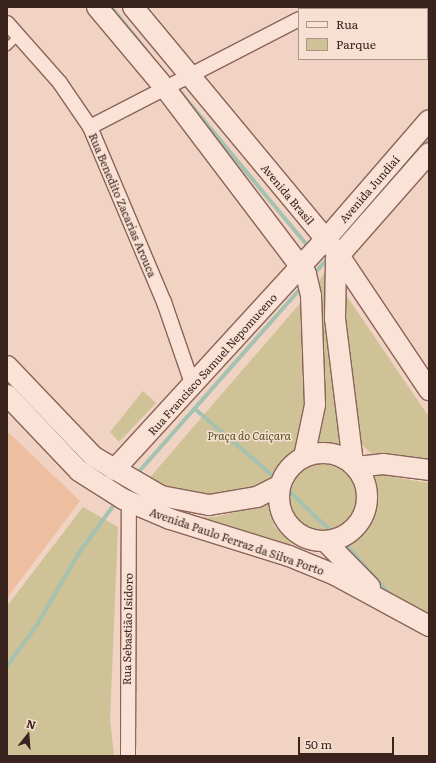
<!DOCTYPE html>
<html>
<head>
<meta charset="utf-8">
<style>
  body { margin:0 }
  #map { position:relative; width:436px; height:763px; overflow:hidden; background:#f0d3c2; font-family:Literata,serif }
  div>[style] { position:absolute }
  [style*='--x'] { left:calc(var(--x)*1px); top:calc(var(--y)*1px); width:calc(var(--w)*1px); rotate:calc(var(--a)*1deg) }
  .green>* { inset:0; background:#cec296 }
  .round { border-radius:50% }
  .sand>* { inset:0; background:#edbe9f }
  .stream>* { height:4px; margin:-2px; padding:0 2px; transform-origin:2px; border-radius:2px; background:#a5c2b0 }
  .roads { filter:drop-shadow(1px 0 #8b6359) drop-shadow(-1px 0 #8b6359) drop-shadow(0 1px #8b6359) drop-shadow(0 -1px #8b6359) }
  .service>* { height:7px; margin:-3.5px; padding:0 3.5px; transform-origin:3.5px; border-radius:3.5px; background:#fae3d6 }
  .minor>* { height:14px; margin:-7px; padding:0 7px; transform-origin:7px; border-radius:7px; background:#fae3d6 }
  .secondary>* { height:20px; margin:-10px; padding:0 10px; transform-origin:10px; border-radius:10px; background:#fae3d6 }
  .secondary>.ring { margin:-10px; padding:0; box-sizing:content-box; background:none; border:20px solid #fae3d6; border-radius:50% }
  span { translate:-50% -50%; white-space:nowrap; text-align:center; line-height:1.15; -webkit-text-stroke:3px #f7e0d2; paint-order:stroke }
  .street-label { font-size:11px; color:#3a221d }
  .park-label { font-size:11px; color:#575323; font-style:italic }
  .frame { position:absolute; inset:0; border:8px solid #3a221d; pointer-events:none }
  .legend { position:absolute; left:298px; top:8px; width:130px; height:52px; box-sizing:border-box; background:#f7e0d2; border:1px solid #ab948a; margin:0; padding:5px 7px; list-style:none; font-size:12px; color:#3a221d }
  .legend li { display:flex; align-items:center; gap:8px; height:20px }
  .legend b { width:20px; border:1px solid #ab948a }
  .north { position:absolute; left:8px; top:715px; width:40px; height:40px; -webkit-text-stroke:3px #f7e0d2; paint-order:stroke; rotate:17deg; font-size:11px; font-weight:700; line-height:16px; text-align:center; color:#3a221d }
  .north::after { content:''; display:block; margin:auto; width:14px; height:18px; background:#3a221d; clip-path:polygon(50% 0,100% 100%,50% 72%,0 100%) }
  .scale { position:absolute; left:298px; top:737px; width:96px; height:18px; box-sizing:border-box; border:2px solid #3a221d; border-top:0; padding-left:5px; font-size:12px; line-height:14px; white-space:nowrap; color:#3a221d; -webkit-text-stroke:3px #f7e0d2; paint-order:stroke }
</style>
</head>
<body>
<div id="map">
  <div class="green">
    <div style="clip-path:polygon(330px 263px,341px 449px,311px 448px,315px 288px)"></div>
    <div style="clip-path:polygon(344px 292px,429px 417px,429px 463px,375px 457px,361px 444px,349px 395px)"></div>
    <div style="clip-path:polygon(302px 301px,309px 388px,299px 442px,280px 472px,267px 484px,248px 492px,206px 498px,146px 482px)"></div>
    <div style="clip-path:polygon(143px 391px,156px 403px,119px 442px,110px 432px)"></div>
    <div class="round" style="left:285px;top:464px;width:72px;height:72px"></div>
    <div style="clip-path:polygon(369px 473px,429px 483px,429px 623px,387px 599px,341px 549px,362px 533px,370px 517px,374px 499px)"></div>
    <div style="clip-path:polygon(268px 504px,274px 526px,296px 549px,188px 517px,215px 517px)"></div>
    <div style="clip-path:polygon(83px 507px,118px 527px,110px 720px,114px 756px,7px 756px,7px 606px)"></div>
  </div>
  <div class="sand">
    <div style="clip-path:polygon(7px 431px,80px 501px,7px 598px)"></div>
  </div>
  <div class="stream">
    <div style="--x:111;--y:7;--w:55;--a:50.9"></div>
    <div style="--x:177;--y:88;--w:209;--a:50.4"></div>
    <div style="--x:423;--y:147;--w:9;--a:-49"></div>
    <div style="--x:313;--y:275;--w:24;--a:-48"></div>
    <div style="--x:195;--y:409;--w:101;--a:40.6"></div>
    <div style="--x:136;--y:475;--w:251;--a:-48.6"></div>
    <div style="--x:289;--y:491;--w:61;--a:43.7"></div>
    <div style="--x:347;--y:546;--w:67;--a:48.7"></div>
    <div style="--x:7;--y:666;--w:51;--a:-53.8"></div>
    <div style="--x:37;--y:625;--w:80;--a:-59.9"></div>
    <div style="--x:77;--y:556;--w:67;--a:-54.2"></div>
  </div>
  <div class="roads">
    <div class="service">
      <div style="--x:7;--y:46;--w:16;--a:-45"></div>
    </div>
    <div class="minor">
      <div style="--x:318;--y:9;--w:4;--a:-27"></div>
      <div style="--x:7;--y:23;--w:80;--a:48.5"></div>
      <div style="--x:60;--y:83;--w:53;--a:55.7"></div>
      <div style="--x:90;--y:127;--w:190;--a:67.1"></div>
      <div style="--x:164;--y:302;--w:89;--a:71"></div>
      <div style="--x:90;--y:127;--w:235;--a:-27.3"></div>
      <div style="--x:128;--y:756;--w:254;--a:-89.8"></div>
    </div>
    <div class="secondary">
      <div style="--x:97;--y:7;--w:106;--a:50"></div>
      <div style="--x:165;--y:88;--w:233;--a:52.8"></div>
      <div style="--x:306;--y:274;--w:23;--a:77"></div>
      <div style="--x:311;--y:296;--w:109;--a:87.9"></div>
      <div style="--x:315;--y:405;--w:53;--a:101.9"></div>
      <div style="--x:133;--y:7;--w:321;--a:50.3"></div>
      <div style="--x:338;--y:254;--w:164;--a:56.2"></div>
      <div style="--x:7;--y:366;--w:126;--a:46.3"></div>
      <div style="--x:94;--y:457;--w:78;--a:30.2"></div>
      <div style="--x:161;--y:496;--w:49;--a:10.6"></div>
      <div style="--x:209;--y:505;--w:49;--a:-9.5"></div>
      <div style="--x:257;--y:497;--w:25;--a:-27"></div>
      <div style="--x:7;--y:395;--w:105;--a:46.5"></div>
      <div style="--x:79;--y:471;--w:52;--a:32.5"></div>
      <div style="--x:123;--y:499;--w:51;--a:23.1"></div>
      <div style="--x:170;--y:519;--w:125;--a:17.3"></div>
      <div style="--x:289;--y:556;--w:50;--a:22.4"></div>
      <div style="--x:335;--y:575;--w:107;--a:28.5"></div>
      <div class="ring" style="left:279px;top:453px;width:68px;height:68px"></div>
      <div style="--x:353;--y:463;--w:146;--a:-97.1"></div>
      <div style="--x:335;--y:318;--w:59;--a:-89"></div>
      <div style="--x:336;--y:259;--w:141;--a:-48.7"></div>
      <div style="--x:356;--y:467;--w:27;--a:-6"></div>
      <div style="--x:383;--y:464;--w:46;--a:7.4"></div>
      <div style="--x:114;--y:470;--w:314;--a:-47.5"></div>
      <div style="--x:326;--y:239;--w:157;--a:-49.1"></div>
      <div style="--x:326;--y:542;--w:63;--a:45.6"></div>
    </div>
  </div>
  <div class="street-label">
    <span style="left:369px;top:189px;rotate:-49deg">Avenida Jundiaí</span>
    <span style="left:288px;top:194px;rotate:50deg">Avenida Brasil</span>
    <span style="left:123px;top:205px;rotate:67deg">Rua Benedito Zacarias Arouca</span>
    <span style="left:212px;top:364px;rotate:-48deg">Rua Francisco Samuel Nepomuceno</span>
    <span style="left:237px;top:541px;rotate:19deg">Avenida Paulo Ferraz da Silva Porto</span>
    <span style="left:127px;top:629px;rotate:-89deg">Rua Sebastião Isidoro</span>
  </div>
  <div class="park-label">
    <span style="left:249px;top:435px">Praça do Caiçara</span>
  </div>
  <div class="frame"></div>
  <ul class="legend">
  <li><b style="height:5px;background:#fae3d6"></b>Rua</li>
  <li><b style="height:11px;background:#cec296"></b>Parque</li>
  </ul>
  <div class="north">N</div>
  <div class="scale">50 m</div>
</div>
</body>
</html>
